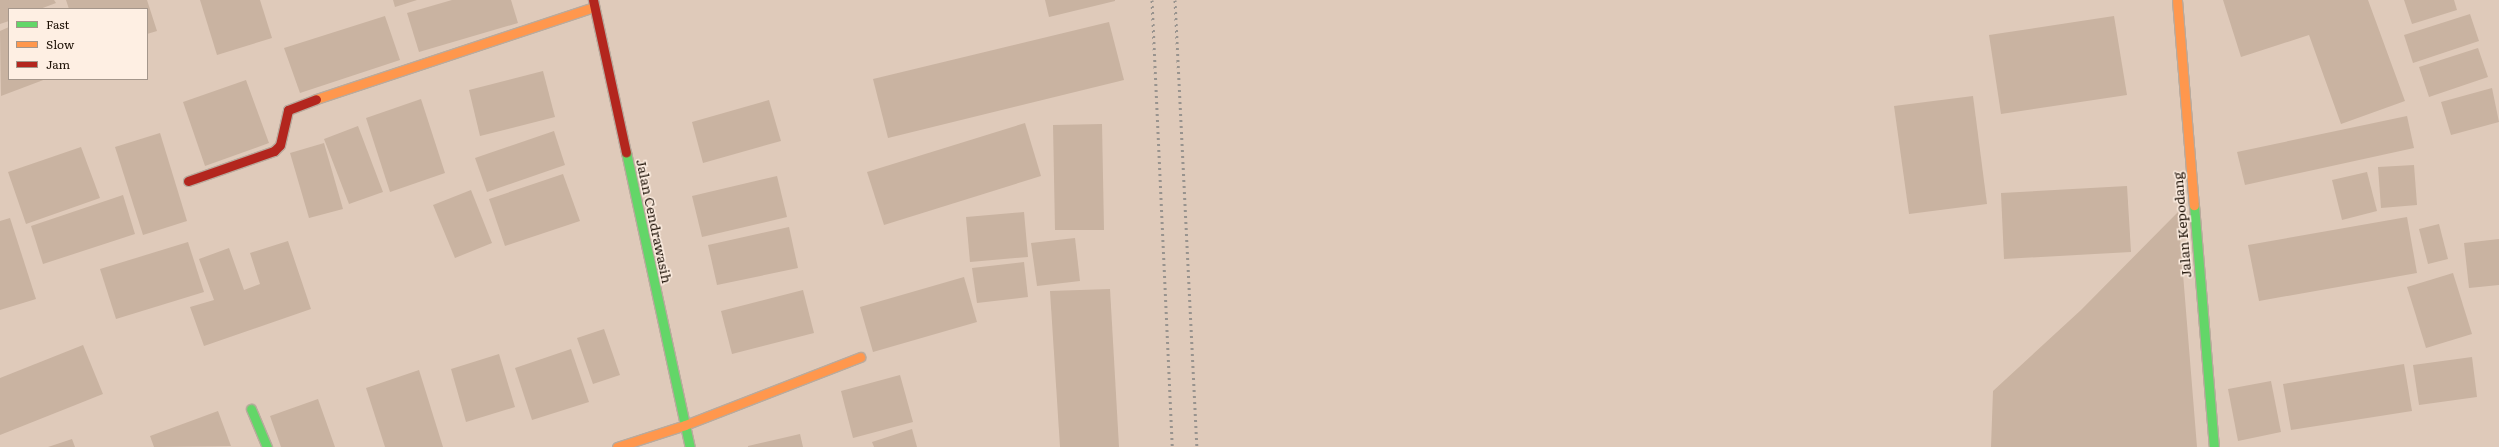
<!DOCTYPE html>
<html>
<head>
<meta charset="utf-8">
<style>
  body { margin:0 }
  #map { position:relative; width:2499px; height:447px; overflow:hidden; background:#dfcaba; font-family:Literata,serif }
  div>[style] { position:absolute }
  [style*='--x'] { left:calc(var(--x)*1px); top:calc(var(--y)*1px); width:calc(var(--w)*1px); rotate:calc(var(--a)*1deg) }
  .building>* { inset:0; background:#c9b3a1 }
  .roads { filter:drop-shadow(1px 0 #b9aa9d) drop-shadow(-1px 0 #b9aa9d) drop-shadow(0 1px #b9aa9d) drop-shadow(0 -1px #b9aa9d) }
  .fast>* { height:9px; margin:-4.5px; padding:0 4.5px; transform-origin:4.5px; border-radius:4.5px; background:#63d668 }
  .slow>* { height:9px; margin:-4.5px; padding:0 4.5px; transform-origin:4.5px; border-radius:4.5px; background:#ff974d }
  .jam>* { height:9px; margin:-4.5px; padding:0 4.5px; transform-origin:4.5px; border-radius:4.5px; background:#b3261e }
  .rail>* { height:3px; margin-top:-1.5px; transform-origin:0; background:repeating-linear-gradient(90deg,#98938e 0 2px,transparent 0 6px) }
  span { translate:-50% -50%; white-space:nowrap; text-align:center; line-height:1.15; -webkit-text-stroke:3px #feefe3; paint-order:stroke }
  .street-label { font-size:14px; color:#1d1106 }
  .legend { position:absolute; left:8px; top:8px; width:140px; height:72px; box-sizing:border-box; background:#feefe3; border:1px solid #a4968b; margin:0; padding:5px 7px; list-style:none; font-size:12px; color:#1d1106 }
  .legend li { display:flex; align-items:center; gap:8px; height:20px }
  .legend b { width:20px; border:1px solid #a4968b }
</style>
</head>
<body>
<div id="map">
  <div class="building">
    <div style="clip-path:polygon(0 0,54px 0,56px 3px,40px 9px,9px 9px,9px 21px,0 24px)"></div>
    <div style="clip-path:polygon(66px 0,147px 0,157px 31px,147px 34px,147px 9px,69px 9px)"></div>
    <div style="clip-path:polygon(200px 0,260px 0,272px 38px,217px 55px)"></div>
    <div style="clip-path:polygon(393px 0,417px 0,395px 7px)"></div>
    <div style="clip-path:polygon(452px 0,511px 0,518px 23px,419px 52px,407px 13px)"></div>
    <div style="clip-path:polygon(1045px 0,1115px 0,1115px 1px,1049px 17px)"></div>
    <div style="clip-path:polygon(2223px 0,2368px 0,2405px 101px,2341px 124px,2309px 35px,2241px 57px)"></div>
    <div style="clip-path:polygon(2404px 0,2454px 0,2457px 10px,2412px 24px)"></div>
    <div style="clip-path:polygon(2470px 14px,2479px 41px,2413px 63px,2404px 35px)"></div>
    <div style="clip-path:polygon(385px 16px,400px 60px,300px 93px,284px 48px)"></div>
    <div style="clip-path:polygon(2114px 16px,2127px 95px,2001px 114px,1989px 35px)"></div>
    <div style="clip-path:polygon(1109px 22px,1124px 80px,888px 138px,873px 79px)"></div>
    <div style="clip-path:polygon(9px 27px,9px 79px,46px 79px,1px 96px,0 31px)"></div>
    <div style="clip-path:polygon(2478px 48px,2488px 77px,2429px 97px,2419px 67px)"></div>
    <div style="clip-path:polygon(543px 71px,555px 117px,480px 136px,469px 90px)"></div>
    <div style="clip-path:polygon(246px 80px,269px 143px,205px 166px,183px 102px)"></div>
    <div style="clip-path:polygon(2492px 88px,2499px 122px,2451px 135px,2441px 102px)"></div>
    <div style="clip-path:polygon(1973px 96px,1987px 204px,1909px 214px,1894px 106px)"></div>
    <div style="clip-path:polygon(421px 99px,445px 173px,390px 192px,366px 118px)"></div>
    <div style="clip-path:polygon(769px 100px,781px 141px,703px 163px,692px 122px)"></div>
    <div style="clip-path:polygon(2407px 116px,2414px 148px,2245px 185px,2237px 152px)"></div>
    <div style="clip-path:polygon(1025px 123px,1041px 176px,884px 225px,867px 172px)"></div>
    <div style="clip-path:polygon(1102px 124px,1104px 230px,1055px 230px,1053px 125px)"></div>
    <div style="clip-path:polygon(358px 126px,383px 192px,349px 204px,324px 139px)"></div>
    <div style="clip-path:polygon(554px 131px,565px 165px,487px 192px,475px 158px)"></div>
    <div style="clip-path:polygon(160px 133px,187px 221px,143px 235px,115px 147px)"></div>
    <div style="clip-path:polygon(324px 143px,343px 209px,309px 218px,290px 153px)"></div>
    <div style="clip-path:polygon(81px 147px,100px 198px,26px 224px,8px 172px)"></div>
    <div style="clip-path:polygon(2414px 165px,2417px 205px,2381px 208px,2378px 167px)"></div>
    <div style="clip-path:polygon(2367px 172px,2377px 211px,2342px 220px,2332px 180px)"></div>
    <div style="clip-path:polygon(563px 174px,580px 221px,505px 246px,489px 199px)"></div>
    <div style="clip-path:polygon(777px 176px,787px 217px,702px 237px,692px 196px)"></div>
    <div style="clip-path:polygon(2127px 186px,2131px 252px,2004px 259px,2001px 193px)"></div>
    <div style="clip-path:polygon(471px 190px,492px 243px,455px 258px,433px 205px)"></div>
    <div style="clip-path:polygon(123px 195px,135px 234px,43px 264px,31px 226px)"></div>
    <div style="clip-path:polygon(1024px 212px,1028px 257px,970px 262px,966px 217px)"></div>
    <div style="clip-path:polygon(2178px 212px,2197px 447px,1991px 447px,1993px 391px,2081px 310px)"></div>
    <div style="clip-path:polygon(2407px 217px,2417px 273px,2259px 301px,2248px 245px)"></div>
    <div style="clip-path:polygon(10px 218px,36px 299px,0 310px,0 221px)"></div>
    <div style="clip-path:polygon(2439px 224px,2448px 259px,2428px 264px,2419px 229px)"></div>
    <div style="clip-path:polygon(789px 227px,798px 268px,717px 285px,708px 245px)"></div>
    <div style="clip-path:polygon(1075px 238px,1080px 281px,1037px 286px,1031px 243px)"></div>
    <div style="clip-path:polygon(2499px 239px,2499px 285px,2469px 288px,2464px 243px)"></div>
    <div style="clip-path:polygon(288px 241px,311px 309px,204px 346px,190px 307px,214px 300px,199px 259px,229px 248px,244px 290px,260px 284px,250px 253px)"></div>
    <div style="clip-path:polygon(188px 242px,204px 292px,116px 319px,100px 269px)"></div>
    <div style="clip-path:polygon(1024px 262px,1028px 297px,977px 303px,972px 268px)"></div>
    <div style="clip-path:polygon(2453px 273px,2472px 334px,2426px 348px,2407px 287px)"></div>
    <div style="clip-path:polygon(964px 277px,977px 322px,873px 352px,860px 307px)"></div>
    <div style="clip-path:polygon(1110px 289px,1119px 447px,1060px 447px,1050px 291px)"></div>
    <div style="clip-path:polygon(803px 290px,814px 333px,732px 354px,721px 311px)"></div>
    <div style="clip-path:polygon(604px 329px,620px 375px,593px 384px,577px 338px)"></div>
    <div style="clip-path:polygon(83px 345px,103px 394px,0 435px,0 378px)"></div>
    <div style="clip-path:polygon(571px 349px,589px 402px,532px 420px,515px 368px)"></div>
    <div style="clip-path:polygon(499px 354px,515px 407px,466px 422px,451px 369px)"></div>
    <div style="clip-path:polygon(2472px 357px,2477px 397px,2419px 405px,2413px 365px)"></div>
    <div style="clip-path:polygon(2404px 364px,2412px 411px,2291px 430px,2283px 384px)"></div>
    <div style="clip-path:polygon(419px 370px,443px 447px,385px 447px,366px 388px)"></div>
    <div style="clip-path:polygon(900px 375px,913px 422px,853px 438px,841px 391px)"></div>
    <div style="clip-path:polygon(2271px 381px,2281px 432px,2238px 441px,2228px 389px)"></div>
    <div style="clip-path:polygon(318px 399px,335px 447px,281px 447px,270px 416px)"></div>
    <div style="clip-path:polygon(218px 411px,231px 446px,154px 447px,150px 436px)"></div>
    <div style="clip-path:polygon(912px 429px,917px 447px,874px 447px,872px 442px)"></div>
    <div style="clip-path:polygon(800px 434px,803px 447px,748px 447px,748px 446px)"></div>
    <div style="clip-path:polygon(72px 439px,75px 447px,48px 447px)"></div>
  </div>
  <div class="roads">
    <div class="fast">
      <div style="--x:626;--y:152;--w:302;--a:77.8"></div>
      <div style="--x:2194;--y:205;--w:243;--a:85.3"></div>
      <div style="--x:251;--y:409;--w:41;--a:67.2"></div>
    </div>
    <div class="slow">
      <div style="--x:2177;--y:0;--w:206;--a:85.3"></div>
      <div style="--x:316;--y:99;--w:293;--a:-18.3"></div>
      <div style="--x:617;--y:447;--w:71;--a:-17.9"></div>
      <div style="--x:685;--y:425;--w:188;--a:-21.2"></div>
    </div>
    <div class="jam">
      <div style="--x:593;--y:0;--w:156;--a:77.8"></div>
      <div style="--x:188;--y:181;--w:91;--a:-19.2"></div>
      <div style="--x:274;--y:151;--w:8;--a:-45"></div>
      <div style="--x:280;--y:145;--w:36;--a:-77"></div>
      <div style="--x:288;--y:110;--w:30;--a:-21"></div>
    </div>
  </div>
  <div class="rail">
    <div style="--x:1152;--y:0;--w:447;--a:87.4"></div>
    <div style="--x:1175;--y:0;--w:448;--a:87.2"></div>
  </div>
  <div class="street-label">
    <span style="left:655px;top:221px;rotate:78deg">Jalan Cendrawasih</span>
    <span style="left:2181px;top:225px;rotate:-95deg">Jalan Kepodang</span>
  </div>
  <ul class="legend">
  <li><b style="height:5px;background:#63d668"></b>Fast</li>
  <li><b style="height:5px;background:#ff974d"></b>Slow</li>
  <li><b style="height:5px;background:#b3261e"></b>Jam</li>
  </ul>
</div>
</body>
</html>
